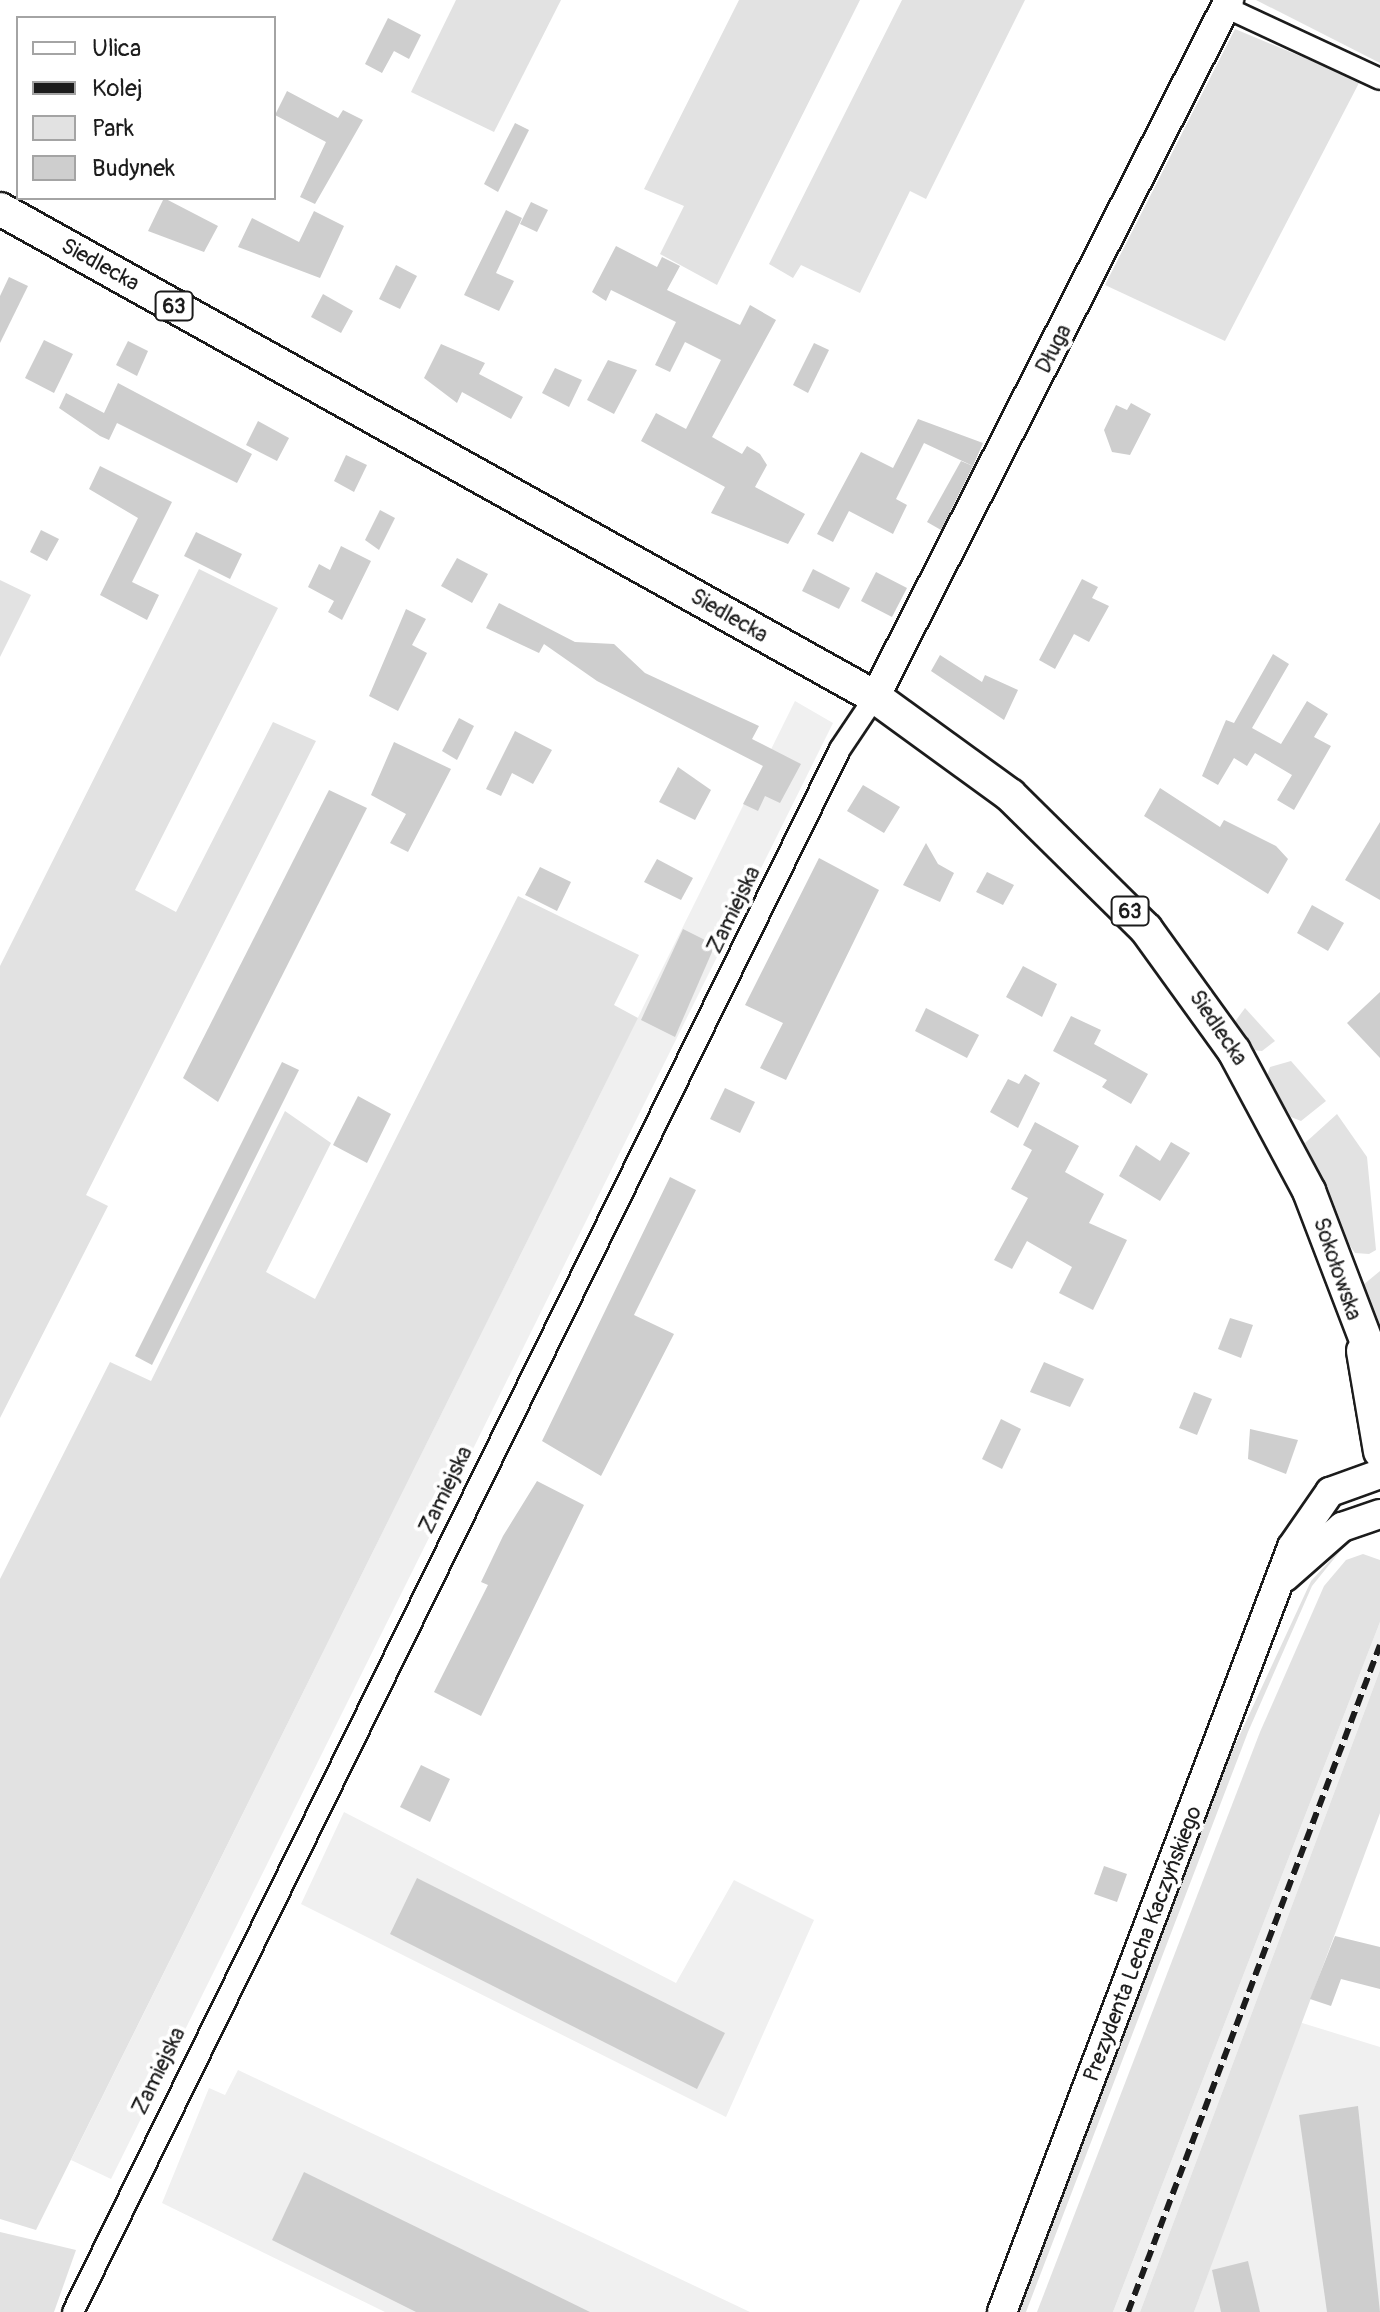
<!DOCTYPE html>
<html>
<head>
<meta charset="utf-8">
<style>
  body { margin:0 }
  #map { position:relative; width:1380px; height:2312px; overflow:hidden; background:#fff; font-family:Pangolin,sans-serif }
  div>[style] { position:absolute }
  [style*='--x'] { left:calc(var(--x)*1px); top:calc(var(--y)*1px); width:calc(var(--w)*1px); rotate:calc(var(--a)*1deg) }
  .built>* { inset:0; background:#f0f0f0 }
  .green>* { inset:0; background:#e2e2e2 }
  .building>* { inset:0; background:#cecece }
  .roads { filter:drop-shadow(2px 0 #1c1c1c) drop-shadow(-2px 0 #1c1c1c) drop-shadow(0 2px #1c1c1c) drop-shadow(0 -2px #1c1c1c) }
  .street>* { height:20px; margin:-10px; padding:0 10px; transform-origin:10px; border-radius:10px; background:#fff }
  .secondary>* { height:28px; margin:-14px; padding:0 14px; transform-origin:14px; border-radius:14px; background:#fff }
  .primary>* { height:32px; margin:-16px; padding:0 16px; transform-origin:16px; border-radius:16px; background:#fff }
  .rail>* { height:6px; margin-top:-3px; transform-origin:0; background:repeating-linear-gradient(90deg,#1c1c1c 0 12px,transparent 0 18px) }
  span { translate:-50% -50%; white-space:nowrap; text-align:center; line-height:1.15; -webkit-text-stroke:8px #fff; paint-order:stroke }
  .shield-label span { padding:2px 6px; background:#fff; border:2px solid; border-radius:6px; -webkit-text-stroke-width:0 }
  .shield-label { font-size:20px; color:#1c1c1c; font-weight:700 }
  .street-label { font-size:22px; color:#1c1c1c }
  .legend { position:absolute; left:16px; top:16px; width:260px; height:184px; box-sizing:border-box; background:#fff; border:2px solid #a4a4a4; margin:0; padding:10px 14px; list-style:none; font-size:24px; color:#1c1c1c }
  .legend li { display:flex; align-items:center; gap:16px; height:40px }
  .legend b { width:40px; border:2px solid #a4a4a4 }
</style>
</head>
<body>
<div id="map">
  <div class="built">
    <div style="clip-path:polygon(795px 701px,833px 723px,111px 2179px,71px 2160px)"></div>
    <div style="clip-path:polygon(1380px 1622px,1380px 1670px,1140px 2312px,1113px 2312px)"></div>
    <div style="clip-path:polygon(344px 1812px,676px 1983px,734px 1880px,814px 1920px,726px 2117px,301px 1904px)"></div>
    <div style="clip-path:polygon(1299px 2022px,1380px 2047px,1380px 2312px,1194px 2312px)"></div>
    <div style="clip-path:polygon(238px 2070px,750px 2312px,385px 2312px,162px 2203px,209px 2088px,225px 2095px)"></div>
  </div>
  <div class="green">
    <div style="clip-path:polygon(456px 0,561px 0,494px 132px,411px 92px)"></div>
    <div style="clip-path:polygon(739px 0,860px 0,717px 285px,660px 254px,684px 206px,644px 189px)"></div>
    <div style="clip-path:polygon(902px 0,1025px 0,926px 199px,910px 191px,860px 293px,801px 265px,793px 278px,769px 264px)"></div>
    <div style="clip-path:polygon(1256px 0,1380px 0,1380px 63px)"></div>
    <div style="clip-path:polygon(1235px 29px,1360px 81px,1225px 341px,1105px 285px)"></div>
    <div style="clip-path:polygon(199px 569px,278px 608px,135px 890px,176px 912px,273px 722px,316px 741px,86px 1195px,108px 1206px,0 1418px,0 966px)"></div>
    <div style="clip-path:polygon(0 580px,31px 595px,0 657px)"></div>
    <div style="clip-path:polygon(518px 896px,639px 955px,614px 1005px,638px 1018px,36px 2230px,0 2219px,0 1579px,110px 1362px,151px 1381px,285px 1111px,331px 1143px,266px 1272px,315px 1299px)"></div>
    <div style="clip-path:polygon(1245px 1008px,1275px 1041px,1262px 1051px,1252px 1050px,1234px 1023px)"></div>
    <div style="clip-path:polygon(1291px 1061px,1326px 1101px,1301px 1121px,1291px 1117px,1267px 1076px,1270px 1067px)"></div>
    <div style="clip-path:polygon(1337px 1114px,1367px 1157px,1376px 1250px,1369px 1254px,1355px 1253px,1348px 1243px,1305px 1143px)"></div>
    <div style="clip-path:polygon(1380px 1271px,1380px 1344px,1363px 1285px)"></div>
    <div style="clip-path:polygon(1350px 1539px,1312px 1586px,1248px 1732px,1026px 2312px,1015px 2312px,1223px 1771px,1311px 1581px)"></div>
    <div style="clip-path:polygon(1363px 1554px,1380px 1560px,1380px 1622px,1113px 2312px,1037px 2312px,1260px 1732px,1324px 1586px,1346px 1560px)"></div>
    <div style="clip-path:polygon(1380px 1670px,1380px 1813px,1194px 2312px,1140px 2312px)"></div>
    <div style="clip-path:polygon(0 2232px,76px 2250px,54px 2312px,0 2312px)"></div>
  </div>
  <div class="building">
    <div style="clip-path:polygon(388px 18px,421px 35px,409px 59px,394px 51px,382px 73px,365px 64px)"></div>
    <div style="clip-path:polygon(287px 91px,338px 118px,343px 110px,363px 120px,315px 204px,300px 197px,326px 142px,275px 115px)"></div>
    <div style="clip-path:polygon(515px 123px,529px 130px,498px 192px,484px 184px)"></div>
    <div style="clip-path:polygon(164px 198px,218px 226px,204px 252px,148px 231px)"></div>
    <div style="clip-path:polygon(531px 202px,548px 210px,537px 232px,520px 224px)"></div>
    <div style="clip-path:polygon(506px 210px,522px 218px,496px 273px,514px 281px,499px 311px,464px 295px)"></div>
    <div style="clip-path:polygon(314px 211px,344px 226px,320px 278px,238px 247px,252px 218px,299px 242px)"></div>
    <div style="clip-path:polygon(616px 246px,657px 267px,662px 257px,680px 266px,667px 290px,740px 325px,750px 305px,776px 320px,712px 437px,742px 454px,747px 446px,760px 454px,767px 465px,755px 487px,805px 514px,788px 544px,711px 513px,725px 487px,641px 441px,656px 413px,686px 429px,721px 360px,685px 342px,670px 372px,655px 365px,676px 322px,611px 290px,606px 301px,592px 292px)"></div>
    <div style="clip-path:polygon(396px 265px,417px 276px,400px 309px,379px 299px)"></div>
    <div style="clip-path:polygon(9px 277px,28px 286px,0 343px,0 296px)"></div>
    <div style="clip-path:polygon(323px 294px,353px 311px,341px 333px,311px 317px)"></div>
    <div style="clip-path:polygon(44px 340px,73px 354px,54px 393px,25px 378px)"></div>
    <div style="clip-path:polygon(128px 341px,148px 351px,137px 376px,116px 365px)"></div>
    <div style="clip-path:polygon(814px 343px,829px 350px,808px 393px,793px 385px)"></div>
    <div style="clip-path:polygon(441px 344px,485px 363px,479px 374px,523px 397px,511px 419px,462px 392px,457px 403px,424px 378px)"></div>
    <div style="clip-path:polygon(608px 360px,637px 370px,614px 414px,587px 400px)"></div>
    <div style="clip-path:polygon(555px 368px,582px 380px,569px 407px,542px 393px)"></div>
    <div style="clip-path:polygon(118px 383px,252px 454px,237px 483px,117px 423px,109px 440px,100px 436px,59px 408px,66px 393px,104px 413px)"></div>
    <div style="clip-path:polygon(1131px 403px,1151px 414px,1130px 455px,1112px 452px,1104px 430px,1116px 405px,1127px 410px)"></div>
    <div style="clip-path:polygon(918px 419px,983px 443px,973px 466px,924px 443px,896px 499px,907px 505px,893px 534px,849px 511px,833px 542px,817px 534px,861px 452px,893px 468px)"></div>
    <div style="clip-path:polygon(258px 421px,289px 438px,277px 461px,246px 445px)"></div>
    <div style="clip-path:polygon(346px 455px,367px 465px,354px 492px,334px 481px)"></div>
    <div style="clip-path:polygon(961px 461px,973px 466px,941px 530px,927px 522px)"></div>
    <div style="clip-path:polygon(100px 466px,172px 502px,132px 582px,159px 595px,147px 620px,100px 595px,138px 518px,89px 489px)"></div>
    <div style="clip-path:polygon(380px 510px,395px 518px,379px 550px,365px 540px)"></div>
    <div style="clip-path:polygon(41px 530px,59px 539px,47px 561px,30px 552px)"></div>
    <div style="clip-path:polygon(196px 532px,242px 554px,230px 579px,184px 556px)"></div>
    <div style="clip-path:polygon(341px 546px,371px 561px,342px 620px,328px 612px,334px 601px,308px 587px,319px 564px,330px 570px)"></div>
    <div style="clip-path:polygon(457px 558px,488px 574px,472px 603px,441px 586px)"></div>
    <div style="clip-path:polygon(813px 569px,850px 588px,839px 609px,802px 591px)"></div>
    <div style="clip-path:polygon(876px 572px,907px 588px,892px 617px,861px 601px)"></div>
    <div style="clip-path:polygon(1082px 579px,1098px 587px,1092px 598px,1109px 606px,1089px 642px,1074px 634px,1055px 669px,1039px 660px)"></div>
    <div style="clip-path:polygon(499px 603px,575px 642px,614px 644px,645px 673px,759px 726px,752px 739px,801px 764px,780px 803px,765px 796px,758px 811px,743px 804px,763px 766px,597px 681px,544px 644px,539px 653px,486px 628px)"></div>
    <div style="clip-path:polygon(406px 609px,426px 619px,412px 645px,427px 653px,398px 711px,369px 696px)"></div>
    <div style="clip-path:polygon(1273px 654px,1289px 664px,1252px 728px,1281px 744px,1307px 701px,1328px 714px,1314px 737px,1331px 746px,1294px 810px,1277px 800px,1292px 775px,1255px 753px,1247px 766px,1234px 758px,1218px 785px,1202px 776px,1226px 720px,1234px 723px)"></div>
    <div style="clip-path:polygon(940px 655px,982px 682px,985px 675px,1018px 690px,1004px 720px,931px 671px)"></div>
    <div style="clip-path:polygon(459px 718px,474px 726px,457px 760px,442px 751px)"></div>
    <div style="clip-path:polygon(515px 731px,552px 750px,533px 784px,512px 773px,501px 796px,486px 789px)"></div>
    <div style="clip-path:polygon(394px 742px,451px 769px,408px 852px,390px 843px,406px 814px,371px 795px)"></div>
    <div style="clip-path:polygon(678px 767px,711px 790px,695px 820px,659px 802px)"></div>
    <div style="clip-path:polygon(863px 785px,900px 807px,884px 833px,847px 811px)"></div>
    <div style="clip-path:polygon(1160px 788px,1220px 827px,1224px 820px,1276px 846px,1288px 859px,1268px 894px,1144px 816px)"></div>
    <div style="clip-path:polygon(329px 790px,367px 808px,218px 1102px,183px 1078px)"></div>
    <div style="clip-path:polygon(1380px 822px,1380px 900px,1345px 880px)"></div>
    <div style="clip-path:polygon(926px 843px,938px 864px,954px 873px,940px 902px,903px 885px)"></div>
    <div style="clip-path:polygon(819px 858px,879px 890px,786px 1080px,760px 1068px,783px 1023px,745px 1005px)"></div>
    <div style="clip-path:polygon(657px 859px,693px 878px,681px 900px,644px 882px)"></div>
    <div style="clip-path:polygon(540px 867px,571px 882px,557px 911px,525px 895px)"></div>
    <div style="clip-path:polygon(987px 872px,1014px 885px,1003px 905px,976px 892px)"></div>
    <div style="clip-path:polygon(1312px 905px,1344px 923px,1328px 951px,1297px 933px)"></div>
    <div style="clip-path:polygon(683px 929px,715px 945px,675px 1037px,641px 1020px)"></div>
    <div style="clip-path:polygon(1023px 966px,1057px 984px,1042px 1017px,1006px 997px)"></div>
    <div style="clip-path:polygon(1380px 992px,1380px 1058px,1347px 1023px)"></div>
    <div style="clip-path:polygon(926px 1008px,979px 1035px,967px 1058px,915px 1031px)"></div>
    <div style="clip-path:polygon(1071px 1016px,1101px 1030px,1094px 1044px,1148px 1074px,1131px 1104px,1102px 1087px,1107px 1080px,1053px 1051px)"></div>
    <div style="clip-path:polygon(282px 1062px,299px 1070px,152px 1365px,135px 1356px)"></div>
    <div style="clip-path:polygon(1025px 1074px,1040px 1083px,1018px 1128px,990px 1112px,1008px 1079px,1019px 1084px)"></div>
    <div style="clip-path:polygon(725px 1088px,755px 1102px,740px 1133px,710px 1119px)"></div>
    <div style="clip-path:polygon(358px 1096px,391px 1114px,367px 1163px,333px 1145px)"></div>
    <div style="clip-path:polygon(1035px 1122px,1079px 1146px,1065px 1172px,1104px 1194px,1089px 1223px,1127px 1240px,1093px 1310px,1059px 1293px,1072px 1267px,1027px 1241px,1012px 1269px,994px 1260px,1028px 1198px,1011px 1189px,1032px 1150px,1023px 1145px)"></div>
    <div style="clip-path:polygon(1171px 1142px,1190px 1153px,1160px 1201px,1119px 1176px,1136px 1145px,1160px 1161px)"></div>
    <div style="clip-path:polygon(670px 1177px,696px 1190px,634px 1315px,674px 1334px,601px 1476px,542px 1441px)"></div>
    <div style="clip-path:polygon(1230px 1318px,1253px 1325px,1241px 1358px,1218px 1349px)"></div>
    <div style="clip-path:polygon(1044px 1362px,1084px 1379px,1070px 1407px,1030px 1392px)"></div>
    <div style="clip-path:polygon(1194px 1392px,1212px 1399px,1197px 1435px,1179px 1428px)"></div>
    <div style="clip-path:polygon(1001px 1419px,1021px 1429px,1002px 1469px,982px 1459px)"></div>
    <div style="clip-path:polygon(1250px 1429px,1298px 1440px,1286px 1474px,1248px 1459px)"></div>
    <div style="clip-path:polygon(537px 1481px,584px 1505px,481px 1716px,434px 1692px,488px 1585px,481px 1582px,503px 1536px)"></div>
    <div style="clip-path:polygon(421px 1765px,450px 1779px,430px 1822px,400px 1807px)"></div>
    <div style="clip-path:polygon(1104px 1866px,1127px 1874px,1117px 1902px,1094px 1894px)"></div>
    <div style="clip-path:polygon(417px 1878px,725px 2033px,697px 2089px,390px 1934px)"></div>
    <div style="clip-path:polygon(1335px 1936px,1380px 1947px,1380px 1989px,1341px 1979px,1331px 2006px,1310px 1999px)"></div>
    <div style="clip-path:polygon(1358px 2106px,1380px 2312px,1327px 2312px,1299px 2115px)"></div>
    <div style="clip-path:polygon(304px 2172px,590px 2312px,416px 2312px,272px 2240px)"></div>
    <div style="clip-path:polygon(1248px 2261px,1260px 2312px,1221px 2312px,1212px 2270px)"></div>
  </div>
  <div class="roads">
    <div class="street">
      <div style="--x:1225;--y:7;--w:171;--a:24.9"></div>
      <div style="--x:73;--y:2312;--w:1741;--a:-63.86"></div>
      <div style="--x:840;--y:749;--w:63;--a:-56.1"></div>
    </div>
    <div class="secondary">
      <div style="--x:875;--y:697;--w:782;--a:-63.07"></div>
      <div style="--x:1285;--y:1577;--w:76;--a:-41.3"></div>
      <div style="--x:1342;--y:1527;--w:40;--a:-18.9"></div>
      <div style="--x:1002;--y:2312;--w:818;--a:-69.24"></div>
      <div style="--x:1292;--y:1547;--w:67;--a:-55.4"></div>
      <div style="--x:1330;--y:1492;--w:53;--a:-19.8"></div>
    </div>
    <div class="primary">
      <div style="--x:0;--y:209;--w:1002;--a:29.15"></div>
      <div style="--x:875;--y:697;--w:167;--a:36"></div>
      <div style="--x:1010;--y:795;--w:191;--a:44.6"></div>
      <div style="--x:1146;--y:929;--w:150;--a:54.2"></div>
      <div style="--x:1234;--y:1051;--w:159;--a:61.8"></div>
      <div style="--x:1309;--y:1191;--w:199;--a:69.1"></div>
      <div style="--x:1363;--y:1351;--w:102;--a:80.4"></div>
    </div>
  </div>
  <div class="rail">
    <div style="--x:1128;--y:2312;--w:713;--a:-69.3"></div>
  </div>
  <div class="shield-label">
    <span style="left:174px;top:306px">63</span>
    <span style="left:1130px;top:911px">63</span>
  </div>
  <div class="street-label">
    <span style="left:100px;top:265px;rotate:29deg">Siedlecka</span>
    <span style="left:1054px;top:349px;rotate:-63deg">Długa</span>
    <span style="left:729px;top:616px;rotate:30deg">Siedlecka</span>
    <span style="left:734px;top:910px;rotate:-64deg">Zamiejska</span>
    <span style="left:1218px;top:1028px;rotate:56deg">Siedlecka</span>
    <span style="left:1337px;top:1269px;rotate:71deg">Sokołowska</span>
    <span style="left:446px;top:1490px;rotate:-64deg">Zamiejska</span>
    <span style="left:1143px;top:1944px;rotate:-69deg">Prezydenta Lecha Kaczyńskiego</span>
    <span style="left:159px;top:2071px;rotate:-64deg">Zamiejska</span>
  </div>
  <ul class="legend">
  <li><b style="height:10px;background:#fff"></b>Ulica</li>
  <li><b style="height:10px;background:#1c1c1c"></b>Kolej</li>
  <li><b style="height:22px;background:#e2e2e2"></b>Park</li>
  <li><b style="height:22px;background:#cecece"></b>Budynek</li>
  </ul>
</div>
</body>
</html>
